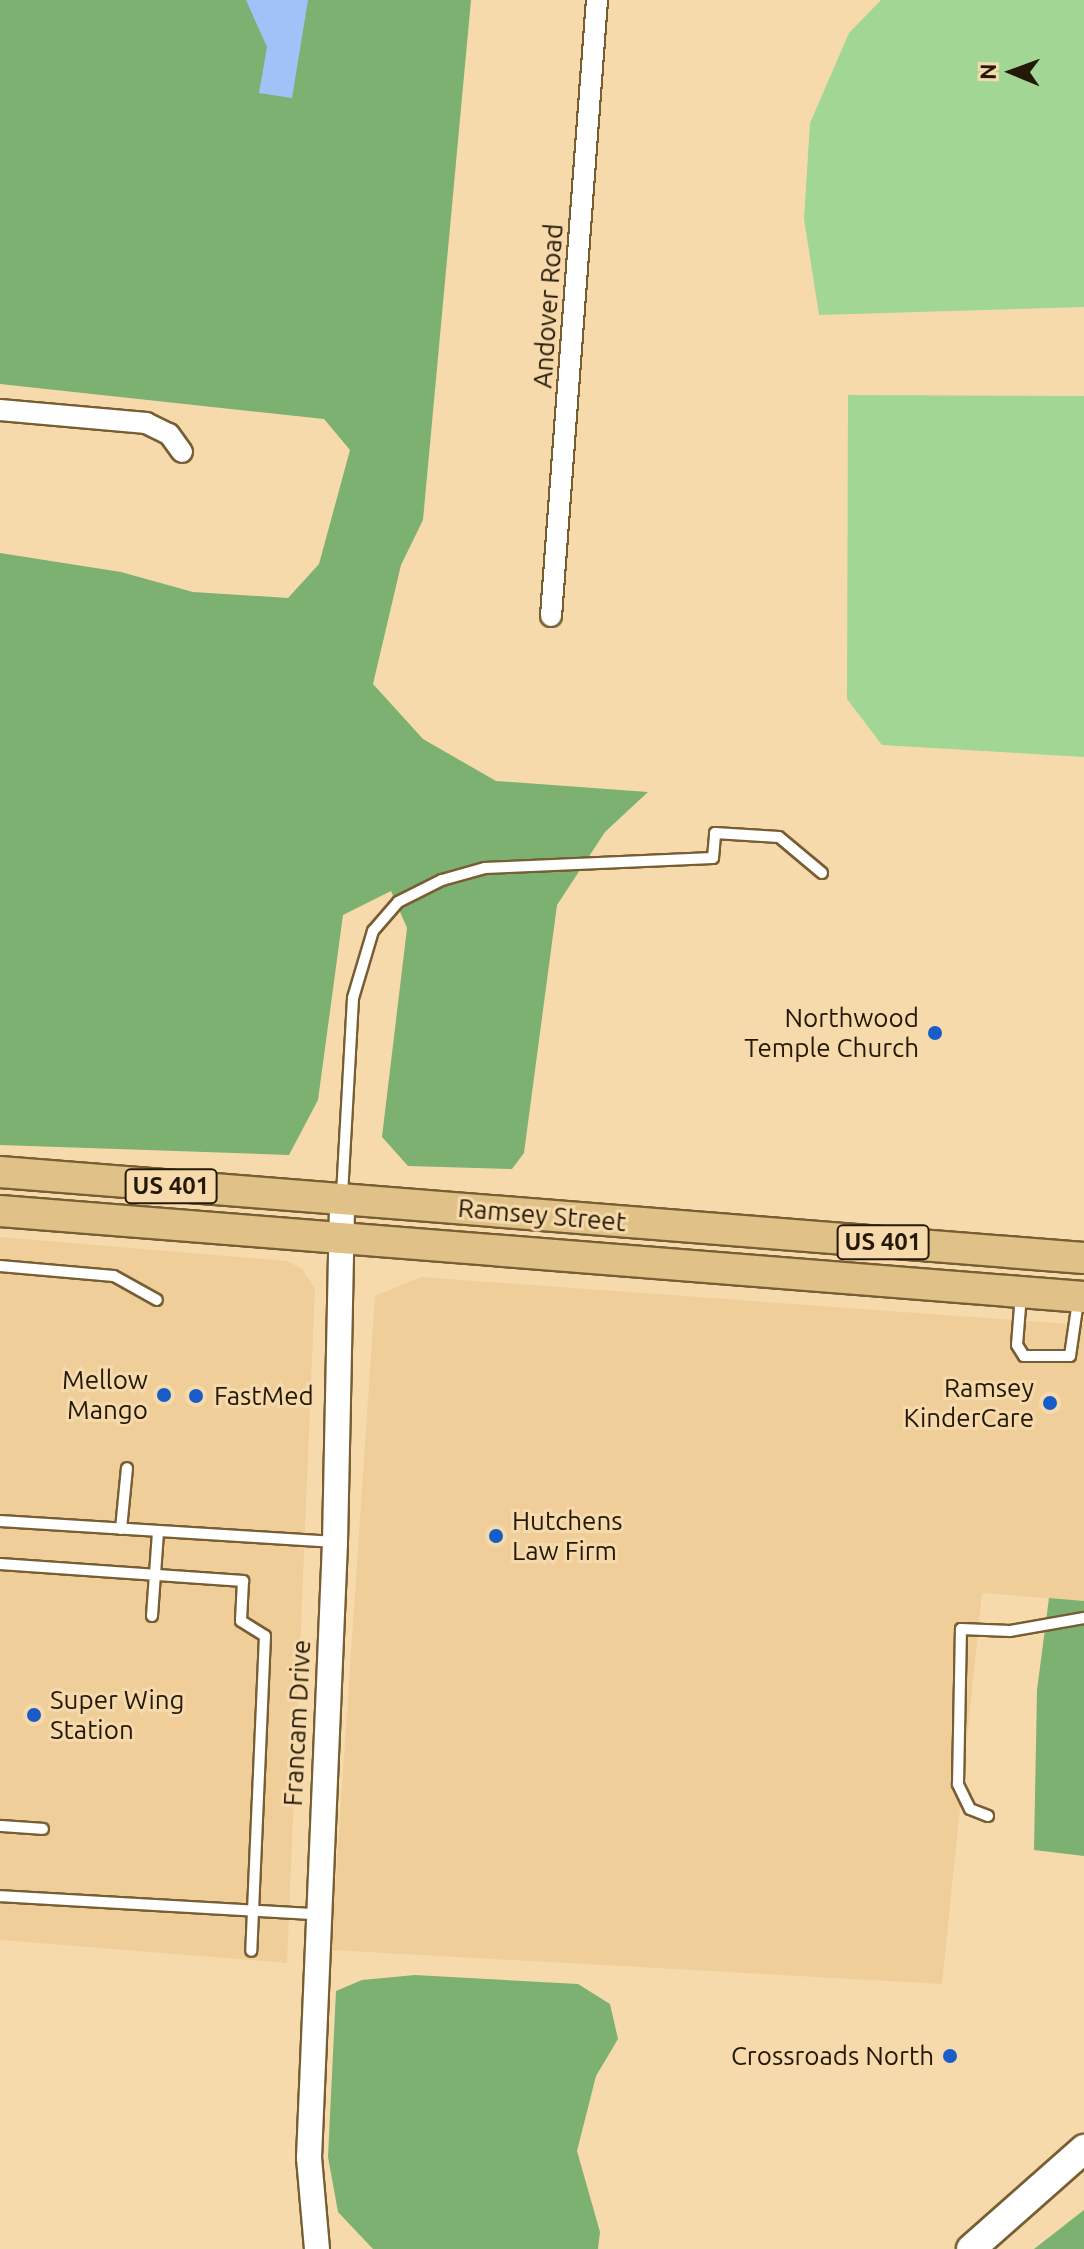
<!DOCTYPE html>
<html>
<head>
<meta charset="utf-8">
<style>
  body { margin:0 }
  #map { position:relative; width:1084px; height:2249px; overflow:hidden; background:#f7daac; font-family:Ubuntu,sans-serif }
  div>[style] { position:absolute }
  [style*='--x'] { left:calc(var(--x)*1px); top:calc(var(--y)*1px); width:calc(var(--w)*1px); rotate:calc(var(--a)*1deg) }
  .built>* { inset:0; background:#efce9a }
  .green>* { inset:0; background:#a1d695 }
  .forest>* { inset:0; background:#7db171 }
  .water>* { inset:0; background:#a1c2f8 }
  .roads { filter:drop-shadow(2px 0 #775e33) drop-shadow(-2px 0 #775e33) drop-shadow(0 2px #775e33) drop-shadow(0 -2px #775e33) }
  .service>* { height:10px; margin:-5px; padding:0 5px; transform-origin:5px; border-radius:5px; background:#fff }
  .minor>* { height:20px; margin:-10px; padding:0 10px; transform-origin:10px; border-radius:10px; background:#fff }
  .tertiary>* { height:24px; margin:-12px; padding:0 12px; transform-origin:12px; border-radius:12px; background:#fff }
  .secondary>* { height:28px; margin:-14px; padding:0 14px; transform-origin:14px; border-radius:14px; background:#fff }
  .primary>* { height:30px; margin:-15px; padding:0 15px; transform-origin:15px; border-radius:15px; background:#e0c288 }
  .dots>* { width:22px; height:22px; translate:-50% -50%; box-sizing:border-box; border:4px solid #f7daac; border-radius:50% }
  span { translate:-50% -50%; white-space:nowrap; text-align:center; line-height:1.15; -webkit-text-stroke:6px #f7daac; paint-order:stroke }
  .shield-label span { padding:2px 6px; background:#f7daac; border:2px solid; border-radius:6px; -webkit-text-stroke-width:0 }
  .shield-label { font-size:24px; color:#241907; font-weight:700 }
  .street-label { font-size:26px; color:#241907 }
  .poi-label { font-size:26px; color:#241907 }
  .right { translate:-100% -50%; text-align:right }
  .left { translate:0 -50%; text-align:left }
  .north { position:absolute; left:972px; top:32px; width:80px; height:80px; -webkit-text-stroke:6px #f7daac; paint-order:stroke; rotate:271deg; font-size:22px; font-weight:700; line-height:32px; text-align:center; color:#241907 }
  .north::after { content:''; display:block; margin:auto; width:28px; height:36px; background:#241907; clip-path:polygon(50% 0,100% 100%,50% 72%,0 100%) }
</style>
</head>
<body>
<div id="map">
  <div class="built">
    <div style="clip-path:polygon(0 1237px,287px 1261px,302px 1269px,315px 1289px,287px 1963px,0 1940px)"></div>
    <div style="clip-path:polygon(421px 1277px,1084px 1325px,1084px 1601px,982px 1593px,942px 1984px,331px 1950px,375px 1296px)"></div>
  </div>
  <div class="green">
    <div style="clip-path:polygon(881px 0,1084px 0,1084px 307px,819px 315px,804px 219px,810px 123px,849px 33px)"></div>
    <div style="clip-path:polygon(848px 395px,1084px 396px,1084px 757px,882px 745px,847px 699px)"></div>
  </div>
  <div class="forest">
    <div style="clip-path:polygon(0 0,471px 0,423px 520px,401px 565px,373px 684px,423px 739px,496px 781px,648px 792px,605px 832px,557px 905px,524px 1153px,512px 1169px,408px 1166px,382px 1137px,407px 928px,391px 891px,343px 915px,318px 1100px,289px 1155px,0 1145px,0 553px,121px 572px,193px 592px,288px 598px,319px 564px,350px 450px,324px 419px,0 384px)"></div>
    <div style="clip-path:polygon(1049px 1598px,1084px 1601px,1084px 1856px,1034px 1850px,1037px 1690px)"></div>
    <div style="clip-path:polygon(415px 1975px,578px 1984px,610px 2004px,618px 2039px,596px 2076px,577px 2151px,600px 2232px,598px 2249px,373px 2249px,338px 2212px,328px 2157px,336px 1991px,362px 1980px)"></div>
    <div style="clip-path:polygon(1084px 2210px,1084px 2249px,1034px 2249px)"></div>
  </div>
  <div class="water">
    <div style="clip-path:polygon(246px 0,308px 0,292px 98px,259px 93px,267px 47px)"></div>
  </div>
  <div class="roads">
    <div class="service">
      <div style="--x:342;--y:1195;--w:197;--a:-86.8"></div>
      <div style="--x:353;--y:998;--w:70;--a:-73.4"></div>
      <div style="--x:373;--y:931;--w:38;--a:-49"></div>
      <div style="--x:398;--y:902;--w:49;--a:-26.6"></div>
      <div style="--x:442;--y:880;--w:45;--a:-15.6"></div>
      <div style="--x:485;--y:868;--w:228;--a:-2.5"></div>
      <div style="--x:713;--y:858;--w:25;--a:-85"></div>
      <div style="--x:715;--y:833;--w:64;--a:3.6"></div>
      <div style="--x:779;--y:837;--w:56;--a:39.9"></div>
      <div style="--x:0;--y:1266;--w:114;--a:5"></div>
      <div style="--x:114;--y:1276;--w:49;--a:29.2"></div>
      <div style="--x:1021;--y:1294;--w:51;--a:94.5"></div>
      <div style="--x:1017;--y:1345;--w:13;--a:58"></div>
      <div style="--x:1024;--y:1356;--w:46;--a:0"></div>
      <div style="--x:1070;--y:1356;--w:56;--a:-81.7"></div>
      <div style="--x:0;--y:1521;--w:336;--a:3.6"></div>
      <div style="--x:121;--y:1529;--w:61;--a:-84.4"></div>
      <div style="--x:0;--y:1564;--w:244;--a:4"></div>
      <div style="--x:243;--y:1581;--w:40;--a:92.9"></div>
      <div style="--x:241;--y:1621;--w:28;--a:32"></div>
      <div style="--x:265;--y:1636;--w:315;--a:92.5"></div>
      <div style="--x:152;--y:1616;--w:84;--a:-85.9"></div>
      <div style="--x:988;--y:1816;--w:19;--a:-159"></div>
      <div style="--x:970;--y:1809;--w:28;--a:-116"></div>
      <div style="--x:958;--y:1784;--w:155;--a:-88.9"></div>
      <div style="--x:961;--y:1629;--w:49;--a:2.3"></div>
      <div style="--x:1010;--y:1631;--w:75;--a:-10"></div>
      <div style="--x:0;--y:1826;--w:43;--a:4"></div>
      <div style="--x:0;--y:1896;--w:316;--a:3.3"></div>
    </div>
    <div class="minor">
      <div style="--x:0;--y:410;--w:147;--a:5.1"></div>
      <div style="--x:146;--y:423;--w:25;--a:26"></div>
      <div style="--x:169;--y:434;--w:22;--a:54"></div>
      <div style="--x:551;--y:616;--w:618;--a:-85.73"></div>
    </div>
    <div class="tertiary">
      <div style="--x:317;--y:2249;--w:91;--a:-95"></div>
      <div style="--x:309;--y:2158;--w:617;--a:-87.58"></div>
      <div style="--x:335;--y:1542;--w:343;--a:-88.8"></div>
    </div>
    <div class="secondary">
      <div style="--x:971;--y:2249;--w:151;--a:-41.5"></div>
    </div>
    <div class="primary">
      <div style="--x:0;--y:1172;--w:1087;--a:4.54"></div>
      <div style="--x:0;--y:1211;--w:1087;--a:4.54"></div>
    </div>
  </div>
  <div class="dots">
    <div style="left:935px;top:1033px;background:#185cc7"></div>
    <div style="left:164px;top:1395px;background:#185cc7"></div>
    <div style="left:196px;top:1396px;background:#185cc7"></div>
    <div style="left:1050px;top:1403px;background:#185cc7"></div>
    <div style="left:496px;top:1536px;background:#185cc7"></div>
    <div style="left:34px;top:1715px;background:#185cc7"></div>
    <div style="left:950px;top:2056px;background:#185cc7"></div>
  </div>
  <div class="shield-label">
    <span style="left:171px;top:1186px">US 401</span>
    <span style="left:883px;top:1242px">US 401</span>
  </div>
  <div class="street-label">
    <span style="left:548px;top:306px;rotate:-86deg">Andover Road</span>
    <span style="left:542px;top:1215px;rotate:5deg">Ramsey Street</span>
    <span style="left:297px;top:1723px;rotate:-87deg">Francam Drive</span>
  </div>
  <div class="poi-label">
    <span class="right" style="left:919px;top:1033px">Northwood<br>Temple Church</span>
    <span class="right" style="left:148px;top:1395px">Mellow<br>Mango</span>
    <span class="right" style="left:1034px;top:1403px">Ramsey<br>KinderCare</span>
    <span class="left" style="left:214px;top:1396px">FastMed</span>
    <span class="left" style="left:512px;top:1536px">Hutchens<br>Law Firm</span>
    <span class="left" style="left:50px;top:1715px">Super Wing<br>Station</span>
    <span class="right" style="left:934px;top:2056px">Crossroads North</span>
  </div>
  <div class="north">N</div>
</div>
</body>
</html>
